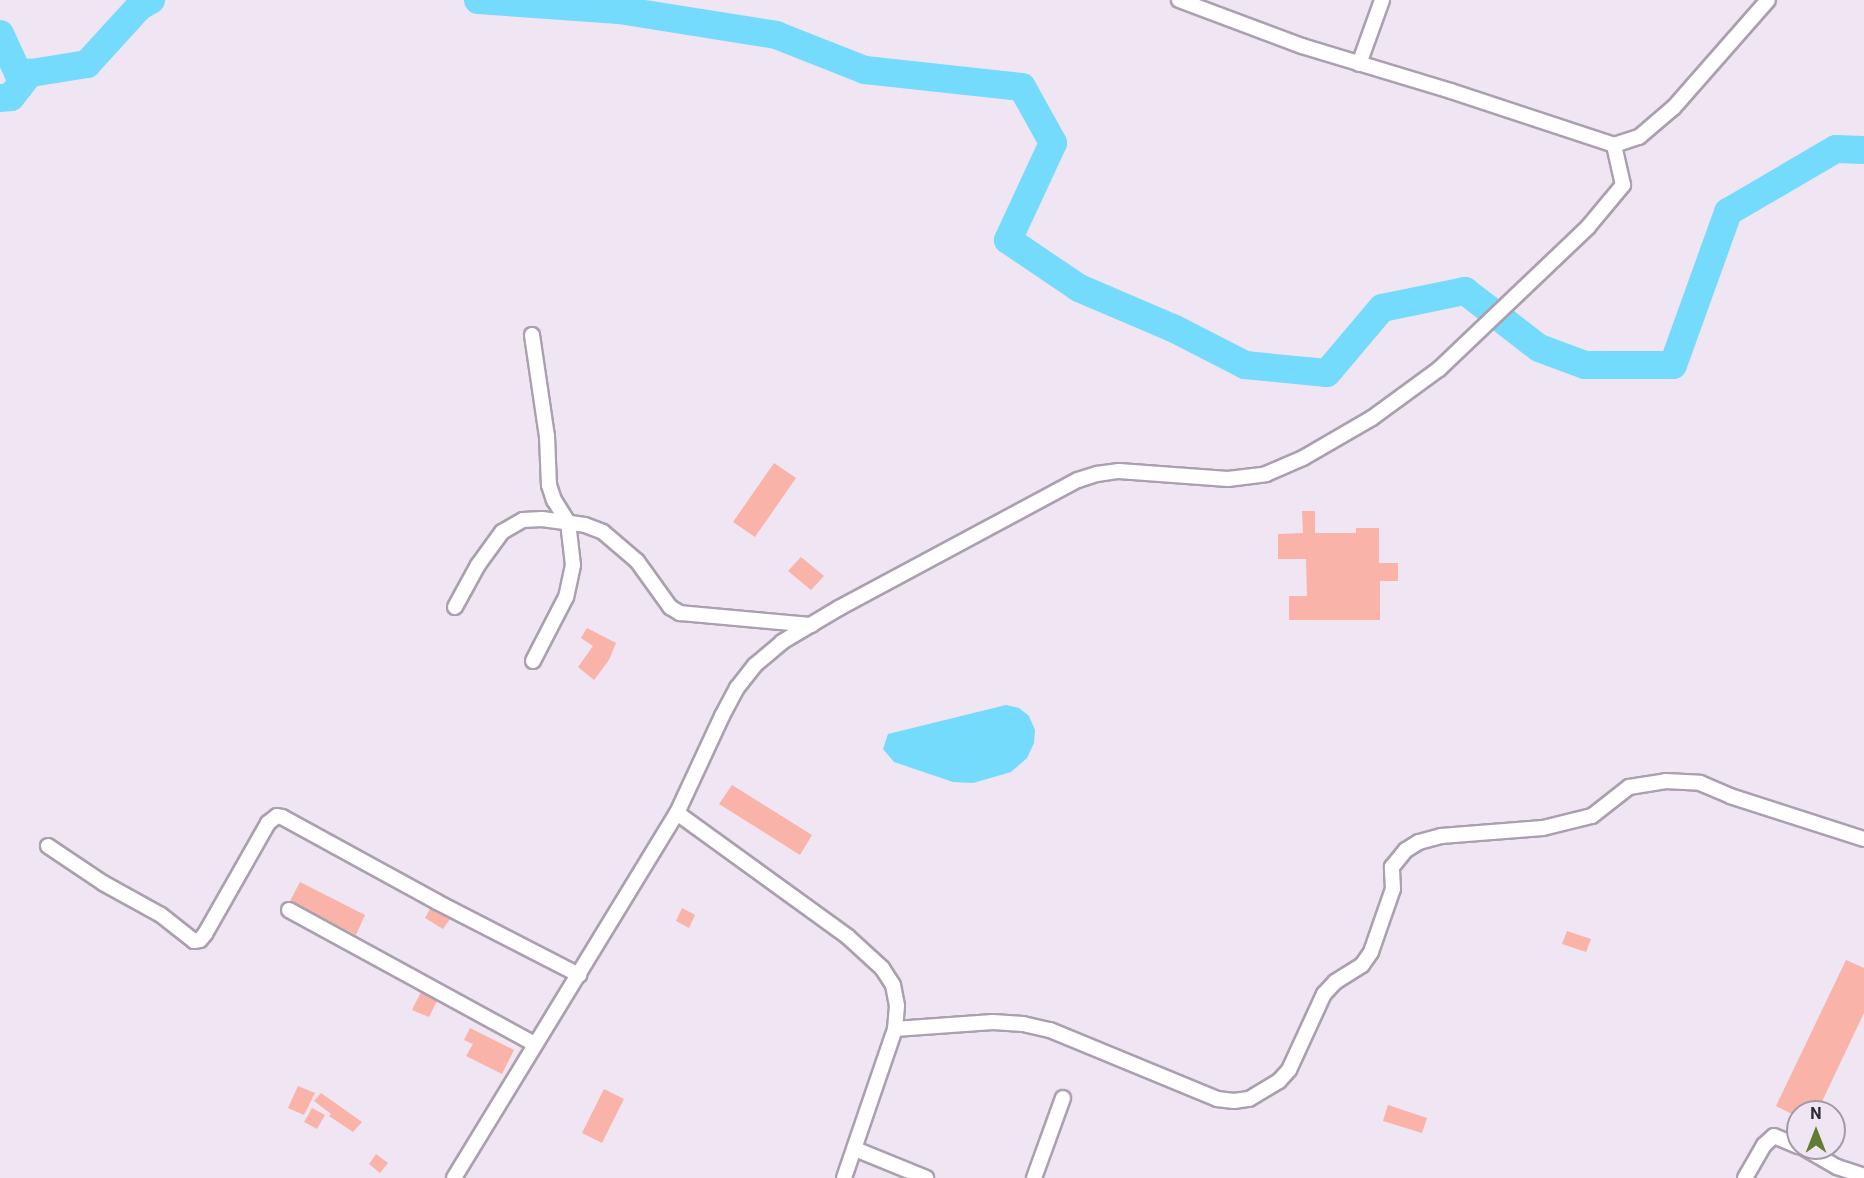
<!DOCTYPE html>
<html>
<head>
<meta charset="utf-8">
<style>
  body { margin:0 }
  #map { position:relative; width:1864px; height:1178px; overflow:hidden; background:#efe5f3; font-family:Roboto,sans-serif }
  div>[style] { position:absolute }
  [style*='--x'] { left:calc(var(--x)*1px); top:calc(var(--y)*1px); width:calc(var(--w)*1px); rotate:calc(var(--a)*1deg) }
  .water>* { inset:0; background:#74dbfd }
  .river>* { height:28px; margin:-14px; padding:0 14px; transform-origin:14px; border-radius:14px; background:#74dbfd }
  .building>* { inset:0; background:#fab3a8 }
  .roads { filter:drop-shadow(2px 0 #aaa0ae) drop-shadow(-2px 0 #aaa0ae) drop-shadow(0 2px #aaa0ae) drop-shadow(0 -2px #aaa0ae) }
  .minor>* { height:14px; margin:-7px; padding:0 7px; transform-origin:7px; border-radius:7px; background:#fff }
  span { translate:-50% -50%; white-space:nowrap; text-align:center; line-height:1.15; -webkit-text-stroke:4.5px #efe5f3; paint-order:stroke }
  .north { position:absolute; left:1786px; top:1100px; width:60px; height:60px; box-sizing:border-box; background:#efe5f3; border:2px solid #a29aa5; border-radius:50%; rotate:0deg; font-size:16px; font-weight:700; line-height:24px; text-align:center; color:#2e2a2f }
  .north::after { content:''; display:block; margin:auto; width:21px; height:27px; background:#617d31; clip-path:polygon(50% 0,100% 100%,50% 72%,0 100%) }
</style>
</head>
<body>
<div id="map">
  <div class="water">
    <div style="clip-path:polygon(1006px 705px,1019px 708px,1029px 716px,1035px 730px,1034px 743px,1027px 758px,1011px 772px,973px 783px,953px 782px,894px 762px,883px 749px,888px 734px)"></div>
  </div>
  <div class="river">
    <div style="--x:478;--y:0;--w:141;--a:4.1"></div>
    <div style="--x:619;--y:10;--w:159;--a:9"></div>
    <div style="--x:776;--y:35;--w:96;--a:21.5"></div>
    <div style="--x:865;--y:70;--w:158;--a:6.2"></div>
    <div style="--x:1022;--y:87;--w:64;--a:61"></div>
    <div style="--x:1053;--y:143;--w:107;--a:114.9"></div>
    <div style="--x:1008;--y:240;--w:86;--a:34.1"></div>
    <div style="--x:1079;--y:288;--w:102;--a:23.1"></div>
    <div style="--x:1173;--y:328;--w:81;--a:27.2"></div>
    <div style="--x:1245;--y:365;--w:82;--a:5.6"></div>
    <div style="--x:1327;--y:373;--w:85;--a:-49.8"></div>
    <div style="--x:1382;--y:308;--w:85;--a:-11.6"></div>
    <div style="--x:1465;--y:291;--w:93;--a:37.6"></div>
    <div style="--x:1539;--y:348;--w:49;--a:20.3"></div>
    <div style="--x:1585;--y:365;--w:88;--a:0"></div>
    <div style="--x:1673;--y:365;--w:163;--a:-70.2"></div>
    <div style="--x:1728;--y:212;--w:125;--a:-30.3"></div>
    <div style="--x:1836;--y:149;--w:28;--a:2"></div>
    <div style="--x:0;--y:34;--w:45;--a:65.1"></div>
    <div style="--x:19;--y:75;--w:69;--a:-9.2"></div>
    <div style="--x:87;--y:64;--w:77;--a:-47.6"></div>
    <div style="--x:139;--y:7;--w:14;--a:-30"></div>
    <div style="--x:0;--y:98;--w:11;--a:-5"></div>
    <div style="--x:11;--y:97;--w:31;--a:-52"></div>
  </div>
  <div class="building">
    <div style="clip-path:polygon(774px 463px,796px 478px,755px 537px,733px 522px)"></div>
    <div style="clip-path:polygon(1302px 511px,1315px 511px,1315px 533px,1356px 533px,1356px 528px,1379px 528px,1379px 563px,1398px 563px,1398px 581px,1380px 581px,1380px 620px,1289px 620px,1289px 596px,1307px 596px,1306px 559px,1278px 559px,1278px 534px,1303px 533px)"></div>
    <div style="clip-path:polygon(801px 557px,824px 576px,811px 590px,788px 571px)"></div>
    <div style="clip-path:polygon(587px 628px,616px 643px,609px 660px,594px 680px,578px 667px,593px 646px,581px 638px)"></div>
    <div style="clip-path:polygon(732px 785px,812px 835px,800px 855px,719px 804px)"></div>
    <div style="clip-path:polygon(300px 882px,365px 915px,356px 935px,290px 901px)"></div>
    <div style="clip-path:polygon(682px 908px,695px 915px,689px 928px,676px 921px)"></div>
    <div style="clip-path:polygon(430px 909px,450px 919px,443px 929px,425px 918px)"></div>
    <div style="clip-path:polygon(1567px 931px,1591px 939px,1586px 952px,1562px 944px)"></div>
    <div style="clip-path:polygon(1846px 960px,1864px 968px,1864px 1013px,1817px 1112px,1798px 1112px,1798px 1117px,1776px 1106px)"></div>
    <div style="clip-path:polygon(421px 992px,437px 1001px,429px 1017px,412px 1010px)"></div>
    <div style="clip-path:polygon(470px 1028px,514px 1050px,502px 1074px,466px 1056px,473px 1044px,464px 1040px)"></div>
    <div style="clip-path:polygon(298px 1086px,315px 1093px,304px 1115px,288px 1108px)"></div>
    <div style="clip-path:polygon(604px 1089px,624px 1099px,602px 1143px,582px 1133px)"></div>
    <div style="clip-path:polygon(321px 1093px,362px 1122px,353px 1132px,329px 1116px,331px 1114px,314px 1101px)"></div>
    <div style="clip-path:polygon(1388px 1105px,1427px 1118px,1422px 1133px,1383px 1121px)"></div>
    <div style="clip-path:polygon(312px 1108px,325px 1115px,317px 1129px,304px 1122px)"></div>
    <div style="clip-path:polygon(376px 1154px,388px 1163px,380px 1173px,369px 1164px)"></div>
  </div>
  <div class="roads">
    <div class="minor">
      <div style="--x:1179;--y:0;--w:131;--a:20.5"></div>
      <div style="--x:1302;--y:46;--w:156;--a:16.8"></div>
      <div style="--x:1451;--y:91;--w:172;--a:18.3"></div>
      <div style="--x:1359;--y:64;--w:68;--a:-70.2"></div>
      <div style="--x:532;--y:335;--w:102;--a:81.6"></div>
      <div style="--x:547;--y:436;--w:49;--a:87.7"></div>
      <div style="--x:549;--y:485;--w:16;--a:72"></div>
      <div style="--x:554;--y:500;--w:26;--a:58"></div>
      <div style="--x:568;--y:522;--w:43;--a:83.4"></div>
      <div style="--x:573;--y:565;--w:33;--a:102"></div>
      <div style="--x:566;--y:597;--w:72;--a:117.3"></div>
      <div style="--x:455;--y:607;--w:48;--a:-61.3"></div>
      <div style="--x:478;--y:565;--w:41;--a:-54"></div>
      <div style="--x:502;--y:532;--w:24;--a:-30"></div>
      <div style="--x:523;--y:520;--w:19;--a:-3"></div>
      <div style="--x:542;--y:519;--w:43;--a:7.9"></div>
      <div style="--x:585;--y:525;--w:19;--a:21"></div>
      <div style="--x:603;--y:532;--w:45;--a:40.5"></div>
      <div style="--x:637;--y:561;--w:57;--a:54.3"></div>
      <div style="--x:670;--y:607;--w:12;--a:31"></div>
      <div style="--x:680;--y:613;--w:132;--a:5.2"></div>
      <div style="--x:677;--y:813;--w:211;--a:35.9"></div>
      <div style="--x:848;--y:937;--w:46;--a:42.4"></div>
      <div style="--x:882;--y:968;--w:20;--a:57"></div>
      <div style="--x:893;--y:985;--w:21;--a:79"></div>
      <div style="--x:897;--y:1006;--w:23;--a:95"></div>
      <div style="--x:895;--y:1029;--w:157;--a:108.9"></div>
      <div style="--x:48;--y:846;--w:66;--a:33.9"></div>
      <div style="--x:103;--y:883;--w:66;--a:28.9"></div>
      <div style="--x:161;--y:915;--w:42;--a:38.2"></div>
      <div style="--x:194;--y:941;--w:6;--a:-9"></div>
      <div style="--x:200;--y:940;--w:8;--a:-50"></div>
      <div style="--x:205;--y:934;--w:128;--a:-60.4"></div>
      <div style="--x:268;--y:823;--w:11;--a:-38"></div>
      <div style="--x:277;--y:816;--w:5;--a:11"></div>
      <div style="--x:282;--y:817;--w:177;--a:28.7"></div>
      <div style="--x:437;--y:902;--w:160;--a:27.2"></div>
      <div style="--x:289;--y:910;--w:280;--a:28.6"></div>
      <div style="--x:895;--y:1029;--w:98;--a:-4.1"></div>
      <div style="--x:993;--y:1022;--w:30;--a:4"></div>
      <div style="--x:1023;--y:1024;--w:28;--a:13"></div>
      <div style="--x:1050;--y:1030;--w:181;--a:22.4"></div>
      <div style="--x:1217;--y:1099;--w:17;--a:7"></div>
      <div style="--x:1234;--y:1101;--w:15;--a:-8"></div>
      <div style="--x:1249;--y:1099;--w:35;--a:-31"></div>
      <div style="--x:1279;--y:1081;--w:15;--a:-48"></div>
      <div style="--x:1289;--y:1070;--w:84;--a:-65.3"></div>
      <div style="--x:1324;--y:994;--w:16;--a:-47"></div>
      <div style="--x:1335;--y:982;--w:32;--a:-32"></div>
      <div style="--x:1362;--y:965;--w:16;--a:-55"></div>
      <div style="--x:1371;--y:952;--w:67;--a:-70.8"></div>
      <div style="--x:1393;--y:889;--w:22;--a:-93"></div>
      <div style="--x:1392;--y:867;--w:22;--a:-51"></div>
      <div style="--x:1406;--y:850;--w:15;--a:-32"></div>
      <div style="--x:1419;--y:842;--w:23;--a:-15"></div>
      <div style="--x:1441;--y:836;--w:102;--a:-4.5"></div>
      <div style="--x:1543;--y:828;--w:50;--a:-13.8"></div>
      <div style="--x:1592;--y:816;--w:47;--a:-38.1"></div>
      <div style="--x:1629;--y:787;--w:36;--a:-9"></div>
      <div style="--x:1665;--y:781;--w:35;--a:3"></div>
      <div style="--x:1700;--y:783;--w:33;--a:23"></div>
      <div style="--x:1730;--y:796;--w:141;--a:17.8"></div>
      <div style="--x:1804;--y:1148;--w:38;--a:30"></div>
      <div style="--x:1837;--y:1167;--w:28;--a:18"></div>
      <div style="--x:855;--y:1149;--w:77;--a:22.2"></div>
      <div style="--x:454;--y:1178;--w:428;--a:-58.6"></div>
      <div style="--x:677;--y:813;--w:107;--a:-65.1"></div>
      <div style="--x:722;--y:716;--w:32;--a:-62"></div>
      <div style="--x:737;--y:688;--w:29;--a:-52"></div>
      <div style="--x:755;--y:665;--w:35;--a:-40"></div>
      <div style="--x:782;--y:642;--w:66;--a:-30.8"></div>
      <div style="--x:839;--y:608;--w:271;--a:-28.2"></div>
      <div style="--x:1078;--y:480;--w:20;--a:-18"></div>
      <div style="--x:1097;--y:474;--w:22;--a:-8"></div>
      <div style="--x:1119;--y:471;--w:109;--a:4.2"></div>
      <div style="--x:1228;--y:479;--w:38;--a:-7"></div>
      <div style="--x:1266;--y:474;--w:40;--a:-23.4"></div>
      <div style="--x:1303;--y:458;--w:80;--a:-30.1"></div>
      <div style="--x:1372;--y:418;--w:83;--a:-36.2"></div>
      <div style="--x:1439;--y:369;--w:206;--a:-43.6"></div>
      <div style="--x:1588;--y:227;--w:55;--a:-50.2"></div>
      <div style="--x:1623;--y:185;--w:41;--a:-102.7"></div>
      <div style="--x:1614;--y:145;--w:26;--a:-18"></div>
      <div style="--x:1639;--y:137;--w:46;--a:-40.6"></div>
      <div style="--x:1674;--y:107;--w:142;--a:-48.7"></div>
      <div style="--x:1034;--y:1178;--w:85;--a:-70.1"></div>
      <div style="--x:1745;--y:1178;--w:38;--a:-60"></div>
      <div style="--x:1764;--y:1145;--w:13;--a:-42"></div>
      <div style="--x:1774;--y:1136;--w:26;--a:23"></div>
    </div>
  </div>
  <div class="north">N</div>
</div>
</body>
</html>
